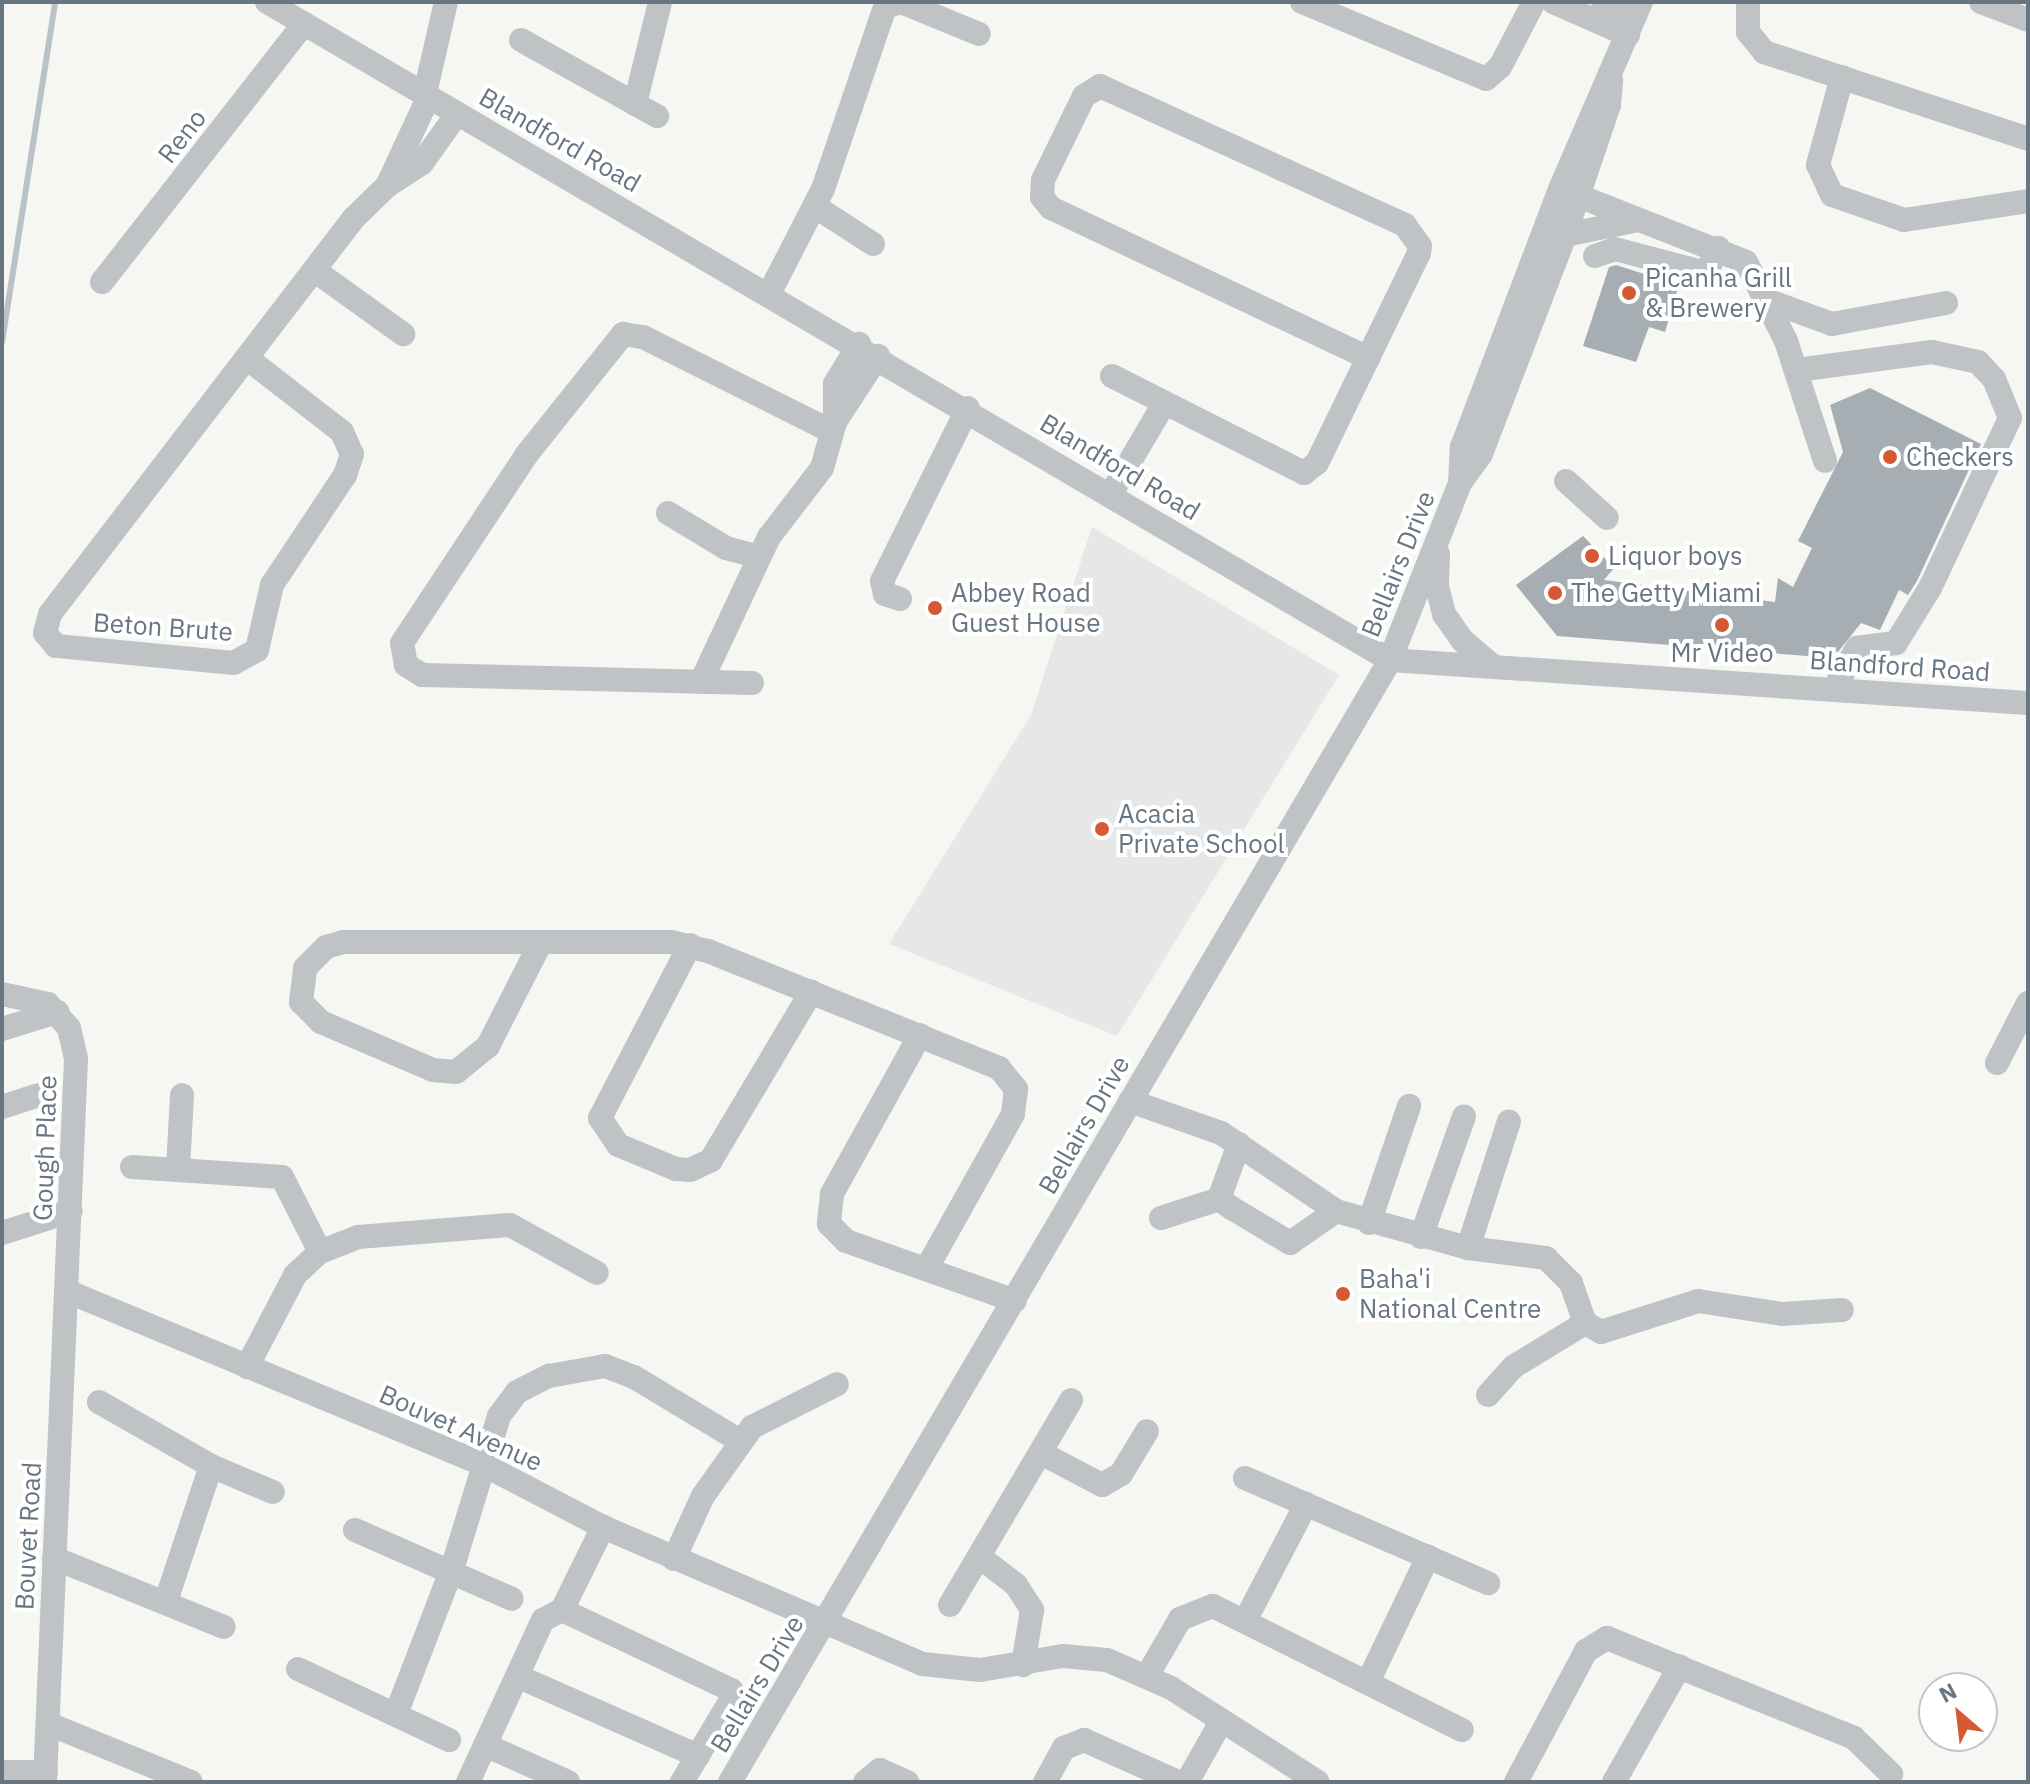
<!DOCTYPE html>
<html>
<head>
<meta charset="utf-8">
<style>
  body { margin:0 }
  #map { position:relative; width:2030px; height:1784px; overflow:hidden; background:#f6f6f3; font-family:"IBM Plex Sans",sans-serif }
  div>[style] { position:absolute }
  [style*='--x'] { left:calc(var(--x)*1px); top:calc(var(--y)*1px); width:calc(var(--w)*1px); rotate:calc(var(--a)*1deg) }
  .built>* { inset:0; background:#e6e7e6 }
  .stream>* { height:6px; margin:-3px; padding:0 3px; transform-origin:3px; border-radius:3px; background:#b8c2c7 }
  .building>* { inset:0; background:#a7aeb3 }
  .minor>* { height:24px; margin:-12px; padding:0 12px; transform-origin:12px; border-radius:12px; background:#bfc3c6 }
  .dots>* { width:22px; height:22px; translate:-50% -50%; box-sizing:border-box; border:4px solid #fff; border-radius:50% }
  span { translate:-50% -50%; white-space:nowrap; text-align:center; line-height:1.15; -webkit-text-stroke:8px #fff; paint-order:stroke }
  .street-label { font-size:26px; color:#677681 }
  .poi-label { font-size:26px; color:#677681 }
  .left { translate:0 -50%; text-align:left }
  .frame { position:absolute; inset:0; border:4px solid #677681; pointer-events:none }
  .north { position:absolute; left:1918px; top:1672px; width:80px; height:80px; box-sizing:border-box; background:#fff; border:2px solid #c2c8cd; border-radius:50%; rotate:332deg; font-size:22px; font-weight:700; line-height:32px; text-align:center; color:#677681 }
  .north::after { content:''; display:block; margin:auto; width:28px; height:36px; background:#d55933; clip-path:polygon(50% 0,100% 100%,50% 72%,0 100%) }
</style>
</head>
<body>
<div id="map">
  <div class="built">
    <div style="clip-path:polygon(1092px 527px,1339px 675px,1117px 1036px,889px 944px,1031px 715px)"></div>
  </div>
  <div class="stream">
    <div style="--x:2;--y:342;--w:344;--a:-81.1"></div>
  </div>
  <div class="building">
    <div style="clip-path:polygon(1616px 265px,1679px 285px,1665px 332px,1649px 327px,1636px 362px,1583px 346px,1609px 267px)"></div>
    <div style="clip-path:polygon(1870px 388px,1981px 444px,1917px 581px,1908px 595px,1899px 590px,1880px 630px,1861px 623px,1838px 652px,1822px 649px,1820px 657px,1557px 636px,1516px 585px,1583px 536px,1614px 568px,1604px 580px,1775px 602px,1778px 578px,1793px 587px,1812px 548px,1798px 541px,1843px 452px,1830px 405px)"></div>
  </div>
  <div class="minor">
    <div style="--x:267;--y:2;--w:1302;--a:30.37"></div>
    <div style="--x:1390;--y:660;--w:639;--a:3.86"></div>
    <div style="--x:1302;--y:2;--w:199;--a:22.7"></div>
    <div style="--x:1486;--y:79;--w:18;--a:-41"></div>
    <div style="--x:1500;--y:67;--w:73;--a:-62.4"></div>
    <div style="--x:1553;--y:2;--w:82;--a:23.7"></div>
    <div style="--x:1603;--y:2;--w:35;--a:24"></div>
    <div style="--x:1748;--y:2;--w:30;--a:90"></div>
    <div style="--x:1748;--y:32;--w:26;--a:51"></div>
    <div style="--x:1764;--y:52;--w:278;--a:18.2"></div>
    <div style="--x:1981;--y:2;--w:50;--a:21"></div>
    <div style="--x:521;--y:40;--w:156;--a:29.2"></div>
    <div style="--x:1842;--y:77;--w:91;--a:105.3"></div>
    <div style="--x:1818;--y:165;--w:33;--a:65"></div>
    <div style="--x:1832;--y:195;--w:76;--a:19.1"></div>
    <div style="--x:1904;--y:220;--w:125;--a:-8.7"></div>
    <div style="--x:425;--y:93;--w:93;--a:-77"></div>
    <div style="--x:635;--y:104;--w:105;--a:-76.2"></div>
    <div style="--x:387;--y:186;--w:99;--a:-65"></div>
    <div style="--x:1566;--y:191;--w:193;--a:21.5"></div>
    <div style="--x:1746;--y:262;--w:89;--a:63.1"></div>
    <div style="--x:1786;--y:341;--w:126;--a:72"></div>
    <div style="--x:816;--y:207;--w:68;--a:33"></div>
    <div style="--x:1565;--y:235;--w:70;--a:-11.5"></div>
    <div style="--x:1595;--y:256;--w:21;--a:-19"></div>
    <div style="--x:1615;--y:249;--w:94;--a:14.8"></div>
    <div style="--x:1706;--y:273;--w:28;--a:-64"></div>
    <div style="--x:314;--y:270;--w:110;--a:35.7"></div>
    <div style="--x:102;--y:282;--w:328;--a:-52"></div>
    <div style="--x:770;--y:292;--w:116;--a:-62.8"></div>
    <div style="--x:823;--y:189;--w:192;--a:-71.2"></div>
    <div style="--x:885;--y:7;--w:17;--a:-17"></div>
    <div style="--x:901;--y:2;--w:84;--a:22.3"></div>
    <div style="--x:1769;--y:301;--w:67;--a:20.1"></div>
    <div style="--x:1832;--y:324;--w:116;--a:-10.4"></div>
    <div style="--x:248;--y:359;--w:119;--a:37.8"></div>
    <div style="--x:342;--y:432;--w:24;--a:66"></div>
    <div style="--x:352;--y:454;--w:22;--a:108"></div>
    <div style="--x:345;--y:475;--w:132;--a:123.6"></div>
    <div style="--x:272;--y:585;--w:67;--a:103"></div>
    <div style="--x:257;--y:650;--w:26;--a:151"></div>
    <div style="--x:234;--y:663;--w:179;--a:-174.5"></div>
    <div style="--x:56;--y:646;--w:17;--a:-130"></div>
    <div style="--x:45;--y:633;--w:20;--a:-75"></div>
    <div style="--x:50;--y:614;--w:499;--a:-52.5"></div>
    <div style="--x:354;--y:218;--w:46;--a:-44.1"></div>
    <div style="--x:387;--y:186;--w:42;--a:-33.3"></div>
    <div style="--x:422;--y:163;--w:60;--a:-54.5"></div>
    <div style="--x:1797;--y:370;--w:136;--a:-7.6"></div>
    <div style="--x:1932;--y:352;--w:47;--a:12.3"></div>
    <div style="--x:1978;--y:362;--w:23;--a:47"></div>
    <div style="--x:1994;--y:379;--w:42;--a:67.7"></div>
    <div style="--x:2010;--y:418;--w:188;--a:115.2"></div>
    <div style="--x:1930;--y:588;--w:65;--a:121.7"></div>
    <div style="--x:1896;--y:643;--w:39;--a:173"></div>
    <div style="--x:1857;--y:648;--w:47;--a:119.3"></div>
    <div style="--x:1112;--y:376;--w:215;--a:26.8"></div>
    <div style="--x:1304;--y:473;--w:16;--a:-38"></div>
    <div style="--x:1317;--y:463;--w:233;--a:-64.1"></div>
    <div style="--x:1419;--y:253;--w:7;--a:-82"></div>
    <div style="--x:1420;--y:246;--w:26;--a:-126"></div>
    <div style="--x:1405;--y:225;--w:335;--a:-155.5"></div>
    <div style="--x:1100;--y:86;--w:19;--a:148"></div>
    <div style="--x:1084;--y:96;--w:93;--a:116"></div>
    <div style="--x:1043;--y:180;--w:17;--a:93"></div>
    <div style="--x:1042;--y:197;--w:14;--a:51"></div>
    <div style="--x:1051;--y:208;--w:351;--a:25.3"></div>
    <div style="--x:835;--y:422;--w:38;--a:-90"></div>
    <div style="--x:835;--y:384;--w:47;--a:-59"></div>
    <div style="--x:1566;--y:481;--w:55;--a:42.1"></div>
    <div style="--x:1460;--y:483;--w:36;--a:-87"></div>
    <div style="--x:1462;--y:447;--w:276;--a:-69.2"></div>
    <div style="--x:1560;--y:189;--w:204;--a:-66.6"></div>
    <div style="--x:1112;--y:492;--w:99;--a:-59.5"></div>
    <div style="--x:668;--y:513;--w:68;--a:31.1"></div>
    <div style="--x:726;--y:548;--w:34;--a:15"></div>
    <div style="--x:1438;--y:554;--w:32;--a:92"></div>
    <div style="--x:1437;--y:586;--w:29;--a:76"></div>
    <div style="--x:1444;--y:614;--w:33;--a:55"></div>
    <div style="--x:1463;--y:641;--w:38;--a:40"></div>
    <div style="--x:900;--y:599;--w:16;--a:-162"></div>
    <div style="--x:885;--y:594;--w:13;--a:-103"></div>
    <div style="--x:882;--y:581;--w:193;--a:-63.6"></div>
    <div style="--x:701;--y:682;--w:160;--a:-64.9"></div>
    <div style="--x:769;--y:537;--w:87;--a:-52.5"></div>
    <div style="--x:822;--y:468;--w:48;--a:-74.2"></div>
    <div style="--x:835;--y:422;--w:79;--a:-56.9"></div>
    <div style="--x:752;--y:683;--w:330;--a:-178.6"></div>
    <div style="--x:422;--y:675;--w:19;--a:-148"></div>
    <div style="--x:406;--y:665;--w:22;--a:-100"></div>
    <div style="--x:402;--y:643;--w:227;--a:-56.5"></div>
    <div style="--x:527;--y:454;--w:154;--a:-51.3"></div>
    <div style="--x:623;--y:334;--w:20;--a:9"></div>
    <div style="--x:643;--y:337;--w:210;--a:26.6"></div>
    <div style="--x:541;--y:942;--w:117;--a:117"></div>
    <div style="--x:488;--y:1046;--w:41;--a:140.9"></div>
    <div style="--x:456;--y:1072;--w:23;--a:-175"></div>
    <div style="--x:433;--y:1070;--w:122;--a:-156.8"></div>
    <div style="--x:321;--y:1022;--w:28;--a:-135"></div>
    <div style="--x:301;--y:1002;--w:34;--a:-83"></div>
    <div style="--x:305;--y:968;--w:30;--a:-45"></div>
    <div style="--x:326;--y:947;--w:18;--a:-16"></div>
    <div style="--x:343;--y:942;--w:328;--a:0"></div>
    <div style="--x:671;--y:942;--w:38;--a:14"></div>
    <div style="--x:708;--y:951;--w:314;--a:21.9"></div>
    <div style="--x:999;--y:1068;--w:27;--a:51"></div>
    <div style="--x:1016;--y:1089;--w:25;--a:97"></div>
    <div style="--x:1013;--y:1114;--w:176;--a:119.2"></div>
    <div style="--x:690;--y:945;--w:195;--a:117.5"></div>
    <div style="--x:600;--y:1118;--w:32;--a:56"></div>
    <div style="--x:618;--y:1145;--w:63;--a:22.5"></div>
    <div style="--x:676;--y:1169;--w:14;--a:4"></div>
    <div style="--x:690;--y:1170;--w:23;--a:-25"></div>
    <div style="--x:711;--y:1160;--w:196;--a:-59.2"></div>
    <div style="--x:2;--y:994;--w:47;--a:12.3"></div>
    <div style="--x:48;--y:1004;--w:32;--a:49"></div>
    <div style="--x:69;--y:1028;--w:32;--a:77"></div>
    <div style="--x:76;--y:1059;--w:724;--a:92.46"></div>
    <div style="--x:2;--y:1029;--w:58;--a:-17.2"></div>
    <div style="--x:920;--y:1035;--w:182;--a:119"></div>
    <div style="--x:832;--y:1194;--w:30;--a:96"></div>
    <div style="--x:829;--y:1224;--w:24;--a:45"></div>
    <div style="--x:846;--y:1241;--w:179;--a:19.5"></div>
    <div style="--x:1997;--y:1063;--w:68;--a:-62.7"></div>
    <div style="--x:1130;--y:1101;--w:96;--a:19.4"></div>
    <div style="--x:1221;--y:1133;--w:139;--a:34.1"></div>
    <div style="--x:1336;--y:1211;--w:137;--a:15.7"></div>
    <div style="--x:1468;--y:1248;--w:79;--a:7.3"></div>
    <div style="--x:1546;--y:1258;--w:35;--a:45"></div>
    <div style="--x:1571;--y:1283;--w:42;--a:70.7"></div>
    <div style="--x:1585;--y:1323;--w:18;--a:29"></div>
    <div style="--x:1601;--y:1332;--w:102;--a:-17.7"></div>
    <div style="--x:1698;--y:1301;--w:85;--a:8.8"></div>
    <div style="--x:1782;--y:1314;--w:60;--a:-3.8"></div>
    <div style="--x:2;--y:1107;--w:38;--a:-18"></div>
    <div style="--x:1239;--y:1144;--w:59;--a:110"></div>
    <div style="--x:1219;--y:1199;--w:14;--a:36"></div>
    <div style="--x:1230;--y:1207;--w:70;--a:31"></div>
    <div style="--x:1290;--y:1243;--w:56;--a:-34.8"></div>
    <div style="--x:132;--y:1167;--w:150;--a:3.8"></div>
    <div style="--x:282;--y:1177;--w:84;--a:63.1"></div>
    <div style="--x:178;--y:1169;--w:74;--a:-86.9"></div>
    <div style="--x:1161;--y:1218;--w:61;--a:-18.1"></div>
    <div style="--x:1369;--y:1223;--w:124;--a:-71.1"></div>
    <div style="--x:2;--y:1233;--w:72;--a:-17.7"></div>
    <div style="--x:1421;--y:1237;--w:128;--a:-70.4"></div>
    <div style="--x:1468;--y:1248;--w:133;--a:-72.1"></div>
    <div style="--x:69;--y:1292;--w:450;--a:22.6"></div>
    <div style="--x:484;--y:1465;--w:134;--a:27.5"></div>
    <div style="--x:603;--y:1527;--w:347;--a:23.2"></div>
    <div style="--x:922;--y:1664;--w:58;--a:5.9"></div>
    <div style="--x:980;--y:1670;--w:84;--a:-9.6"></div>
    <div style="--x:1063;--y:1656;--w:44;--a:5.2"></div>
    <div style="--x:1107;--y:1660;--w:70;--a:23.6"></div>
    <div style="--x:1171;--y:1688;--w:174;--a:32.6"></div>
    <div style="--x:247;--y:1367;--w:104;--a:-62.4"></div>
    <div style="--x:295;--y:1275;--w:34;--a:-43"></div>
    <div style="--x:320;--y:1252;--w:41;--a:-21.5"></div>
    <div style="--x:358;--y:1237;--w:152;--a:-4.5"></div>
    <div style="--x:510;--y:1225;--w:99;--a:28.9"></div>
    <div style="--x:1488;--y:1395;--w:38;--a:-48"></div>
    <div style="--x:1513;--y:1367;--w:84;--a:-31.4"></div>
    <div style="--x:99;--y:1402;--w:129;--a:29.7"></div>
    <div style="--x:211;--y:1466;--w:67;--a:22.8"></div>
    <div style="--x:1041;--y:1453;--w:69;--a:27.7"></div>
    <div style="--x:1102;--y:1485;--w:22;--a:-30"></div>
    <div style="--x:1121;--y:1474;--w:50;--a:-58.8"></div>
    <div style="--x:1245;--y:1478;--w:265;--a:23.4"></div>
    <div style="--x:355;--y:1530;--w:171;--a:23.7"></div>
    <div style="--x:54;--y:1558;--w:183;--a:22.1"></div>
    <div style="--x:981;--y:1558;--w:44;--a:37.6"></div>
    <div style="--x:1016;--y:1585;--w:30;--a:57"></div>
    <div style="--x:1032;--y:1610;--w:56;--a:99.3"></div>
    <div style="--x:674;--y:1559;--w:69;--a:-65.3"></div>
    <div style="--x:703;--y:1496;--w:85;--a:-54.6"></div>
    <div style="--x:752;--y:1427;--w:95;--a:-26.8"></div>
    <div style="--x:166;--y:1601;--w:142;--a:-71.6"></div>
    <div style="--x:950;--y:1605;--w:238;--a:-59.4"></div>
    <div style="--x:562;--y:1610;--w:93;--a:-63.7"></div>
    <div style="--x:1246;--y:1619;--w:130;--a:-62.4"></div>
    <div style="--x:298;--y:1669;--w:167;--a:25.2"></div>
    <div style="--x:517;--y:1676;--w:198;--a:23.8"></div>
    <div style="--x:1147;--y:1676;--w:66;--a:-59.9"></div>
    <div style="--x:1180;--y:1619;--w:35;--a:-22"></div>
    <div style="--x:1213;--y:1606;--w:278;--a:26.5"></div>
    <div style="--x:1368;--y:1682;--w:139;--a:-64.4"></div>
    <div style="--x:396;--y:1714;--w:155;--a:-68.9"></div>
    <div style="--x:452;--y:1569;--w:160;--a:-72.9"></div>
    <div style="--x:499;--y:1416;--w:30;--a:-53"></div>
    <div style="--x:517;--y:1392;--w:36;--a:-27"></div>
    <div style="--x:549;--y:1376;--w:57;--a:-10.1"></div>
    <div style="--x:605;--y:1366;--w:31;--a:21"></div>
    <div style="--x:634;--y:1377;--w:124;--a:31.1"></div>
    <div style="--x:49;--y:1724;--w:153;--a:22.2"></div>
    <div style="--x:485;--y:1745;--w:91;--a:24"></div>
    <div style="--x:2;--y:1772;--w:44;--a:0"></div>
    <div style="--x:468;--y:1782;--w:179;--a:-65.2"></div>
    <div style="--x:543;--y:1620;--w:21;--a:-28"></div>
    <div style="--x:562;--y:1610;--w:187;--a:25.3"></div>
    <div style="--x:731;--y:1690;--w:10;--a:90"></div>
    <div style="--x:731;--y:1700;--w:96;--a:120.9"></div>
    <div style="--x:730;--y:1782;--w:1302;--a:-59.53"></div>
    <div style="--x:1390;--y:660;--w:190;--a:-68.4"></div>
    <div style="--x:1460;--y:483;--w:36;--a:-54"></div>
    <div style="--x:1481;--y:454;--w:235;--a:-69"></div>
    <div style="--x:1565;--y:235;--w:137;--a:-71.3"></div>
    <div style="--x:1609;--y:105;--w:25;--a:-85"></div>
    <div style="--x:865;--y:1782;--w:19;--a:-39"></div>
    <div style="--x:880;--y:1770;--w:30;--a:24"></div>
    <div style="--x:1045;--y:1782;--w:39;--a:-61"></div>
    <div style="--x:1064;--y:1748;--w:22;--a:-22"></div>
    <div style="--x:1084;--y:1740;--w:103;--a:24.1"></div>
    <div style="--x:1187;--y:1782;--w:69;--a:-60.5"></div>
    <div style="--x:1516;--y:1782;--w:149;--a:-61.9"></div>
    <div style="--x:1586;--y:1651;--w:25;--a:-32"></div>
    <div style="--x:1607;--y:1638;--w:266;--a:22"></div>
    <div style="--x:1854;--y:1738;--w:52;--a:44.2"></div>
    <div style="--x:1614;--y:1782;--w:133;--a:-60.4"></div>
  </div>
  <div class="dots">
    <div style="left:1629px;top:293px;background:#d55933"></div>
    <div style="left:1890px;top:457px;background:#d55933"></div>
    <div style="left:1592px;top:556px;background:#d55933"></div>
    <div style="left:1555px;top:593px;background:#d55933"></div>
    <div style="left:935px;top:608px;background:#d55933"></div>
    <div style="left:1722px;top:625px;background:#d55933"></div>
    <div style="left:1102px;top:829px;background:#d55933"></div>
    <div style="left:1343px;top:1294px;background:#d55933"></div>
  </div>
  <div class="street-label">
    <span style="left:182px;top:136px;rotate:-52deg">Reno</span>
    <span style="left:560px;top:140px;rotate:30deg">Blandford Road</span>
    <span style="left:1120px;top:467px;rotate:31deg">Blandford Road</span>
    <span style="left:1398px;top:564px;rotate:-68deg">Bellairs Drive</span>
    <span style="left:163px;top:627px;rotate:4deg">Beton Brute</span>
    <span style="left:1900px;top:666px;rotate:4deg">Blandford Road</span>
    <span style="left:1084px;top:1125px;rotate:-60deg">Bellairs Drive</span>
    <span style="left:45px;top:1148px;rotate:-88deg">Gough Place</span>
    <span style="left:461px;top:1428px;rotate:24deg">Bouvet Avenue</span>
    <span style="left:28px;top:1536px;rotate:-87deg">Bouvet Road</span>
    <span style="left:757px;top:1684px;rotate:-59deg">Bellairs Drive</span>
  </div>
  <div class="poi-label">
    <span class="left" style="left:1645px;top:293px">Picanha Grill<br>&amp; Brewery</span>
    <span class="left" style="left:1906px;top:457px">Checkers</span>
    <span class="left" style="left:1608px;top:556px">Liquor boys</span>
    <span class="left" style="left:951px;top:608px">Abbey Road<br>Guest House</span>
    <span class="left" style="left:1571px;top:593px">The Getty Miami</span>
    <span style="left:1722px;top:653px">Mr Video</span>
    <span class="left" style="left:1118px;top:829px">Acacia<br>Private School</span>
    <span class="left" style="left:1359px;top:1294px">Baha'i<br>National Centre</span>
  </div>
  <div class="frame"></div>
  <div class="north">N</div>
</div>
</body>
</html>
